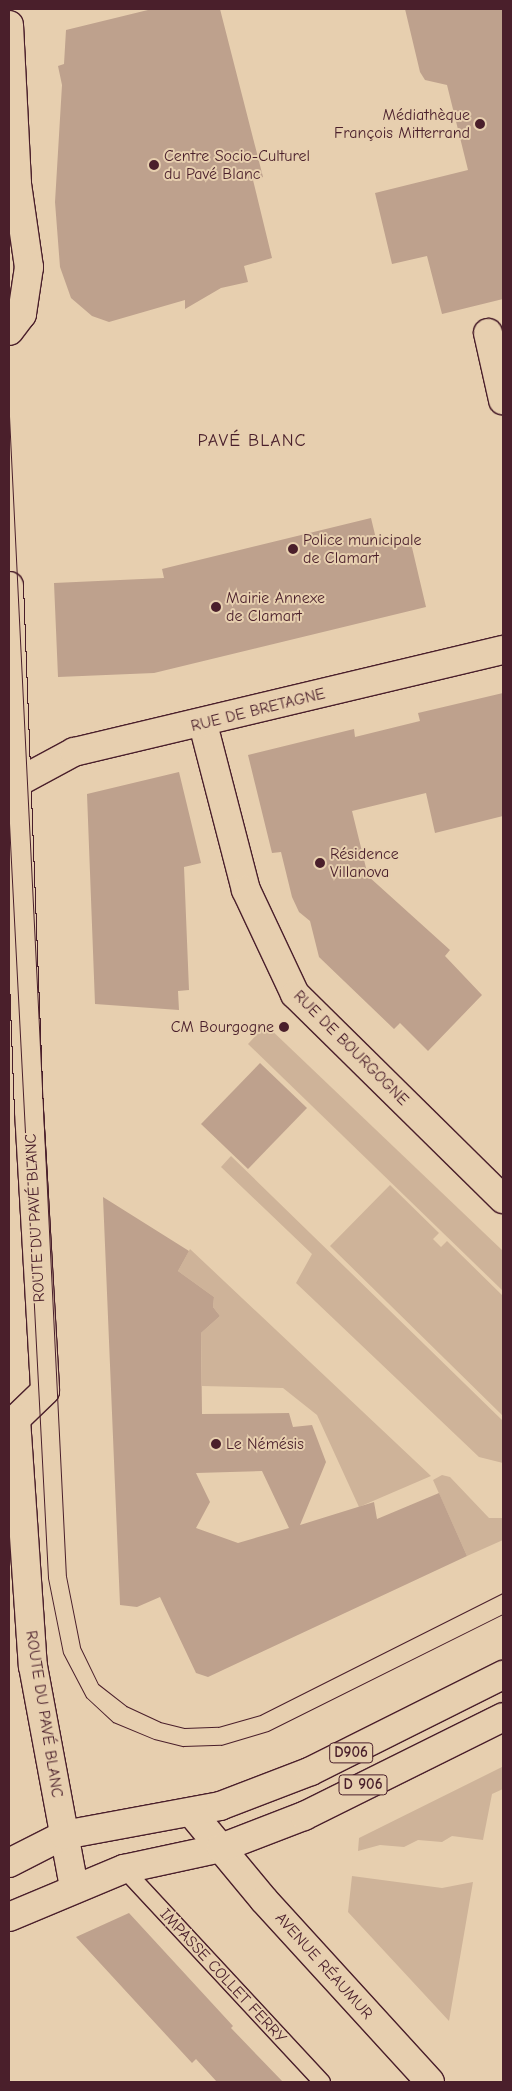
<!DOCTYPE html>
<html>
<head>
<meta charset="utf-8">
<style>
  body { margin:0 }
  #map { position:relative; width:512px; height:2091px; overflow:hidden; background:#e7cfaf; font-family:"Comic Neue",sans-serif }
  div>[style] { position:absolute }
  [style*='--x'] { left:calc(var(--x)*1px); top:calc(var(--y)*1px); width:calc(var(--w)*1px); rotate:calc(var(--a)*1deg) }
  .green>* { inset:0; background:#ceb399 }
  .building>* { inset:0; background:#bea18d }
  .roads { filter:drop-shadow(1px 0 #4a1f2b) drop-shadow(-1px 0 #4a1f2b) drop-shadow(0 1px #4a1f2b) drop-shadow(0 -1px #4a1f2b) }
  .lane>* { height:16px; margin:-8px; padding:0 8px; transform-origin:8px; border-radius:8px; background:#e7cfaf }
  .street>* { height:28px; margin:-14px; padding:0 14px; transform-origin:14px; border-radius:14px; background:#e7cfaf }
  .secondary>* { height:28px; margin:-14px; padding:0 14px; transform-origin:14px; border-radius:14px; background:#e7cfaf }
  .primary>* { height:28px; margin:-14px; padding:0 14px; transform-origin:14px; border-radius:14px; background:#e7cfaf }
  .tram>* { height:1px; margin:-0.5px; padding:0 0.5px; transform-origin:0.5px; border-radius:0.5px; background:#4a1f2b }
  .dots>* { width:14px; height:14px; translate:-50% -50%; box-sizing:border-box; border:2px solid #e7cfaf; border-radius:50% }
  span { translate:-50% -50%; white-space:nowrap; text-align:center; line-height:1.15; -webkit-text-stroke:4px #e7cfaf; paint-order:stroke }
  .shield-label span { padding:1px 4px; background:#e7cfaf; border:1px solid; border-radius:4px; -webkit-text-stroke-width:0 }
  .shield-label { font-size:15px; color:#4a1f2b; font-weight:700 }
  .poi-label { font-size:16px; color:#4a1f2b }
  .right { translate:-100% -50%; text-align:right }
  .left { translate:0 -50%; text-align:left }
  .street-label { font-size:16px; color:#4a1f2b }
  .neighbourhood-label { font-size:18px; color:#4a1f2b; letter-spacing:1px }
  .frame { position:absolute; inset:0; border:10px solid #4a1f2b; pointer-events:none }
</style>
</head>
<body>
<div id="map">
  <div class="green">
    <div style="clip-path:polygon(266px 1025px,503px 1251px,503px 1291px,248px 1044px)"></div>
    <div style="clip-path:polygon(231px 1156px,503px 1421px,503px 1463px,479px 1457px,296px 1283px,312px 1254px,221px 1167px)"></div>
    <div style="clip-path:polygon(390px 1185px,439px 1233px,433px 1239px,441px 1247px,447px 1241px,503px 1296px,503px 1416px,330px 1246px)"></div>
    <div style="clip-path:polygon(190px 1249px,431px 1476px,359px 1507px,317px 1415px,283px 1388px,202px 1386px,201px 1333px,220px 1316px,213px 1307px,214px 1297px,178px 1271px)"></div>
    <div style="clip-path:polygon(442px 1475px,450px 1477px,489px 1518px,503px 1518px,503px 1540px,467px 1556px,433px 1480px)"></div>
    <div style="clip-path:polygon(502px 1767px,503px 1789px,492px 1794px,483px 1840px,452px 1836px,442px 1842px,418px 1840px,404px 1847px,380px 1845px,358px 1851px,359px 1838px)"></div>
    <div style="clip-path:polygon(352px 1876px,442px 1888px,473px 1882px,449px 2021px,348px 1912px)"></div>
  </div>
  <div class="building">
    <div style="clip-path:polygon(152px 9px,220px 9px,263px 177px,253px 180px,272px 258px,244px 266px,248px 282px,221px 288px,185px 309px,185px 300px,109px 322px,92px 316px,71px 298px,60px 267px,55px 202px,62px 85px,58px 66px,64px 64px,66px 30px)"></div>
    <div style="clip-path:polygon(405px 9px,503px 9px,503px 299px,442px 314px,427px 256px,392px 264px,375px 193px,468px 170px,447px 85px,425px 80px,420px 72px)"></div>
    <div style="clip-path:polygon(371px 518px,378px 547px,410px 539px,426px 607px,154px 673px,58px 677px,54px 583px,164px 578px,162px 569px)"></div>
    <div style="clip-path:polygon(503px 693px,503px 816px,435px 833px,426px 793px,352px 811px,368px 876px,450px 950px,445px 956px,482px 995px,428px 1051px,400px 1023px,394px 1029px,319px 957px,310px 921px,299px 912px,292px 897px,281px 852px,272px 853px,248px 755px,354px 729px,355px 737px,420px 721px,418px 713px)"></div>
    <div style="clip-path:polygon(179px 772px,201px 863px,184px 867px,189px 990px,178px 991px,179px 1010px,95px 1004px,87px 794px)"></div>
    <div style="clip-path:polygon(260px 1063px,307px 1108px,248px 1169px,201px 1124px)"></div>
    <div style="clip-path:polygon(evenodd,103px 1197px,189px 1251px,178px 1271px,214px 1297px,213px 1307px,220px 1316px,201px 1333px,202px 1414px,289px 1413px,293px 1427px,312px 1425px,326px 1462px,300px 1525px,374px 1502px,377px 1519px,439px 1493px,467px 1556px,208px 1677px,196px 1673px,160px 1597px,137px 1607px,120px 1605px,103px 1197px,262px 1471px,289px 1528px,238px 1543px,196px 1528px,210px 1502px,196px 1473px,262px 1471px)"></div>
    <div style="clip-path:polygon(129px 1913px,233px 2026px,231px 2028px,283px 2082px,217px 2082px,196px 2059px,192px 2063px,76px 1937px)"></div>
  </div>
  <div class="roads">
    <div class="lane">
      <div style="--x:124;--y:1869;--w:291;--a:47.1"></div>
    </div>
    <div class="street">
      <div style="--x:488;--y:333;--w:69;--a:77.4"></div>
      <div style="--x:203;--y:724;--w:171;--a:75.5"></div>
      <div style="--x:246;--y:890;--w:115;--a:64.8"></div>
      <div style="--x:295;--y:994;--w:292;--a:44.6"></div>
      <div style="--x:9;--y:787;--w:74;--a:-28.3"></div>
      <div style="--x:74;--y:752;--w:441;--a:-13.4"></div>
      <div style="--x:191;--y:1812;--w:114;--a:50.3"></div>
      <div style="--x:264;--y:1900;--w:246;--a:47.6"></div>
    </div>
    <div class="secondary">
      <div style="--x:9;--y:25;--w:159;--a:87.1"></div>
      <div style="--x:17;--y:184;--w:84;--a:81.8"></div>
      <div style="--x:29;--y:267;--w:48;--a:98.5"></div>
      <div style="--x:22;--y:314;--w:21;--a:127"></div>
      <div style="--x:9;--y:586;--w:525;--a:87.82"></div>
      <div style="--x:29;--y:1111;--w:280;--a:86.7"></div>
      <div style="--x:45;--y:1391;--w:40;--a:136"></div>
      <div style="--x:16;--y:1419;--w:248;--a:86.1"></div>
      <div style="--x:33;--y:1666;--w:226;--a:79.5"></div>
    </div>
    <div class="primary">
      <div style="--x:9;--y:1863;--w:62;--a:-27"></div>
      <div style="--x:64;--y:1835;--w:159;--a:-10.5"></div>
      <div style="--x:220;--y:1806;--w:97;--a:-21"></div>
      <div style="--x:311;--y:1771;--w:215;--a:-26.6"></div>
      <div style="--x:9;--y:1917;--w:125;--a:-22.7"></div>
      <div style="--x:124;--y:1869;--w:99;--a:-12.2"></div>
      <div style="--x:221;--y:1848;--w:89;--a:-21.1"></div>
      <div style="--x:304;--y:1816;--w:222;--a:-26.4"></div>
    </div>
  </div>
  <div class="tram">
    <div style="--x:9;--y:416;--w:1161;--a:87.19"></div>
    <div style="--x:66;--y:1576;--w:72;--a:78.8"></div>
    <div style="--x:80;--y:1647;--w:41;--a:64.1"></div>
    <div style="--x:98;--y:1684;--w:36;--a:38"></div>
    <div style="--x:126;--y:1706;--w:38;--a:25"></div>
    <div style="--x:160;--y:1722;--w:25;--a:14"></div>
    <div style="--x:184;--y:1728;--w:34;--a:-2"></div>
    <div style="--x:218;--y:1727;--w:44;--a:-15.9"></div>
    <div style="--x:260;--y:1715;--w:272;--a:-26.7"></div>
    <div style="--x:9;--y:823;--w:756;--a:87.04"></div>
    <div style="--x:48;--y:1578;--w:76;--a:78.7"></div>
    <div style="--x:63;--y:1653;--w:50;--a:62.4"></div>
    <div style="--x:86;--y:1697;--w:37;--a:43"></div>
    <div style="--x:113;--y:1722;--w:44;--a:22.5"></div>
    <div style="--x:154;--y:1739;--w:30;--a:14"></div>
    <div style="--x:183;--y:1746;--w:38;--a:-2"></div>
    <div style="--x:221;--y:1745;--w:49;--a:-16.6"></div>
    <div style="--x:268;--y:1731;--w:263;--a:-26.5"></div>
  </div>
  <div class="dots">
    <div style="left:480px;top:124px;background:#4a1f2b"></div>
    <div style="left:154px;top:165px;background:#4a1f2b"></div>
    <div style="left:293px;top:549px;background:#4a1f2b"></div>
    <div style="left:216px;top:607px;background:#4a1f2b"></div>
    <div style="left:320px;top:863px;background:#4a1f2b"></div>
    <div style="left:284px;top:1027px;background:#4a1f2b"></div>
    <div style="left:216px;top:1444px;background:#4a1f2b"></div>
  </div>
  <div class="shield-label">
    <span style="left:351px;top:1753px">D906</span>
    <span style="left:363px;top:1785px">D 906</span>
  </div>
  <div class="poi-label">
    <span class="right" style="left:470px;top:124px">Médiathèque<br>François Mitterrand</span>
    <span class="left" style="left:164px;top:165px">Centre Socio-Culturel<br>du Pavé Blanc</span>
    <span class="left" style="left:303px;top:549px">Police municipale<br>de Clamart</span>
    <span class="left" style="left:226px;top:607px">Mairie Annexe<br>de Clamart</span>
    <span class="left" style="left:330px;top:863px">Résidence<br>Villanova</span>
    <span class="right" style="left:274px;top:1027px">CM Bourgogne</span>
    <span class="left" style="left:226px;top:1444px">Le Némésis</span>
  </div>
  <div class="street-label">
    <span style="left:258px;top:710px;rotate:-14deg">RUE DE BRETAGNE</span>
    <span style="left:351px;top:1048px;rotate:45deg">RUE DE BOURGOGNE</span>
    <span style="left:35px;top:1218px;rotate:-93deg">ROUTE DU PAVÉ BLANC</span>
    <span style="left:44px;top:1714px;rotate:81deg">ROUTE DU PAVÉ BLANC</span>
    <span style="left:324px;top:1966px;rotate:48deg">AVENUE RÉAUMUR</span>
    <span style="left:223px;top:1976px;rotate:47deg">IMPASSE COLLET FERRY</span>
  </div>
  <div class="neighbourhood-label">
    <span style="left:252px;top:441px">PAVÉ BLANC</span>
  </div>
  <div class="frame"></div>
</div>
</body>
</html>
